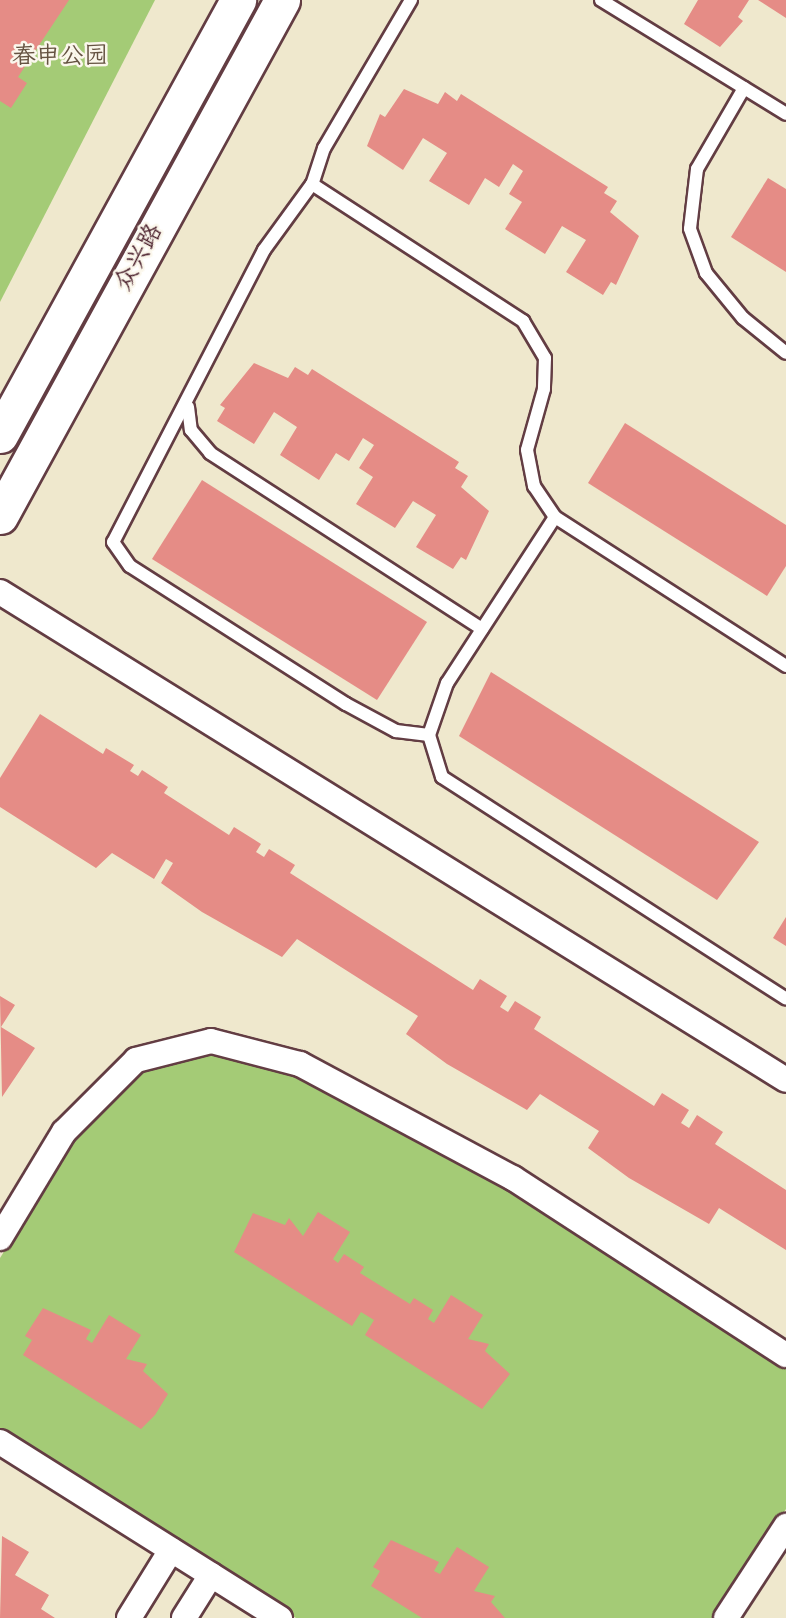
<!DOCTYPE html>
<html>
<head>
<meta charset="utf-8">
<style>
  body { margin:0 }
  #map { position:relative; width:786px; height:1618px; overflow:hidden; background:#efe8cd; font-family:"Indie Flower","LXGW WenKai TC",sans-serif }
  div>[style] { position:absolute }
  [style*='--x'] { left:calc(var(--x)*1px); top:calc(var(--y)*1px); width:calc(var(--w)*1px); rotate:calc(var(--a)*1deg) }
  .green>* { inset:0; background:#a4cb76 }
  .building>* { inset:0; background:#e58c86 }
  .roads { filter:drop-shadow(2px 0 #633d43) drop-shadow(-2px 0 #633d43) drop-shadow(0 2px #633d43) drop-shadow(0 -2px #633d43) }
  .lane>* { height:12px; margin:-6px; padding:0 6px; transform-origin:6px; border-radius:6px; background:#fff }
  .street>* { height:24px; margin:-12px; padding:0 12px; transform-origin:12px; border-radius:12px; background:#fff }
  .secondary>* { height:35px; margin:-17.5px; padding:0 17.5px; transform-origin:17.5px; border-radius:17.5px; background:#fff }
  span { translate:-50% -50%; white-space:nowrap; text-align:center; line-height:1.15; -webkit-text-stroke:5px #fbf7ec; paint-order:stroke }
  .park-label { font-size:24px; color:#655342 }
  .street-label { font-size:24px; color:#4a1f2b }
</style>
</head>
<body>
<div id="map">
  <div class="green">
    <div style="clip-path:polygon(0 0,155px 0,0 302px)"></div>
    <div style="clip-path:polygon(217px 1053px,302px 1076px,507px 1183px,786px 1366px,786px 1509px,717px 1618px,296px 1618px,0 1431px,0 1258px,73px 1140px,141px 1069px)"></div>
  </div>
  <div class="building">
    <div style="clip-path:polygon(0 0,69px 0,18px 77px,27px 83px,11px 108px,0 101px)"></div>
    <div style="clip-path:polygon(698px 0,749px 0,738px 17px,743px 21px,720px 47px,684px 24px)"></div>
    <div style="clip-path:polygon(758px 0,786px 0,786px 18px)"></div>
    <div style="clip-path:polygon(404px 89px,438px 104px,445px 92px,457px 101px,461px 94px,608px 187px,604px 193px,617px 201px,610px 212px,639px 236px,616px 285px,611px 282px,603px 295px,566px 272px,586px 240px,562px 226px,545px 254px,505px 229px,522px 202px,509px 194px,523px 171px,513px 164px,499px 187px,485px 178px,469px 205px,429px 181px,447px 153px,423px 138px,403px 170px,367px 146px,380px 114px,385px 117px)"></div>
    <div style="clip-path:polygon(768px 178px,786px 189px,786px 272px,731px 237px)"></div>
    <div style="clip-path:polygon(254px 363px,288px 378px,295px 367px,308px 375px,312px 369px,459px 462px,455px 468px,468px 476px,461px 487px,489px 511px,466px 560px,461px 557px,453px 569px,416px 547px,436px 515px,413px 501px,395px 528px,356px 504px,373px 477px,359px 468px,374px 445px,363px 438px,349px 461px,336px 453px,319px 480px,280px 455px,297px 427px,274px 412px,254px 444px,217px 421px,225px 408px,220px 405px)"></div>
    <div style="clip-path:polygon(625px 423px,786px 525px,786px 566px,767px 596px,588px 483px)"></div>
    <div style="clip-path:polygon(202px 480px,427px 622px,377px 700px,152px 559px)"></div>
    <div style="clip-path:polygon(491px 672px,759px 842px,717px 900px,459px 736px)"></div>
    <div style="clip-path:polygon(40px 714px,103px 754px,106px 748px,134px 765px,130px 771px,138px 776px,142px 770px,168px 787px,164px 793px,229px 835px,234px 827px,261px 844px,256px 852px,264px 857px,269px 849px,295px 865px,290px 873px,473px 990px,480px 979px,507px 996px,500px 1007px,508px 1012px,515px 1001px,541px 1017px,534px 1029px,654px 1106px,662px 1093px,689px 1110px,681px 1123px,689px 1128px,697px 1115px,723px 1132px,715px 1144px,786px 1190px,786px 1250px,719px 1208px,709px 1224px,629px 1178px,588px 1148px,599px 1131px,540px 1094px,527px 1110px,447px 1064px,406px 1034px,418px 1016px,297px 939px,282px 957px,202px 912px,161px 883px,173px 863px,166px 859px,154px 879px,112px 853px,96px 868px,0 807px,0 778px)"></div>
    <div style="clip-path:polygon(786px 917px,786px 946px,773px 938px)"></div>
    <div style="clip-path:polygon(0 996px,15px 1005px,1px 1027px,35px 1048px,2px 1097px)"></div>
    <div style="clip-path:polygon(318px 1212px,350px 1232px,333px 1259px,338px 1263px,344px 1254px,364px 1267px,360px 1273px,410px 1304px,414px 1298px,433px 1310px,428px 1319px,434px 1323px,451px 1295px,483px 1315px,468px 1339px,489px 1344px,485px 1351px,510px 1374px,482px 1409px,365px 1335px,374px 1320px,361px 1312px,352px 1326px,234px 1252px,253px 1213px,285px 1225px,289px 1218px,303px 1236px)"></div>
    <div style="clip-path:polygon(43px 1308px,91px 1330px,86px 1339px,92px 1343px,109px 1315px,141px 1335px,126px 1359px,147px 1364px,143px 1371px,168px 1394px,155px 1415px,141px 1429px,23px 1355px,32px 1340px,25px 1336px)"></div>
    <div style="clip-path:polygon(2px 1536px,29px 1552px,15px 1575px,49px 1595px,41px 1609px,55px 1618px,0 1618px)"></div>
    <div style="clip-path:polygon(391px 1540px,439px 1562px,434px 1571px,440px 1574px,457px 1547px,489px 1567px,474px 1591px,495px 1596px,491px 1602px,505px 1618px,422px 1618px,371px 1586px,380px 1571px,373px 1567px)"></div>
  </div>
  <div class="roads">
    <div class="lane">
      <div style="--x:411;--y:0;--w:172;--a:120.4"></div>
      <div style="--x:324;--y:148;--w:38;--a:108"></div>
      <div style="--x:312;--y:184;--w:82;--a:126"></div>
      <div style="--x:264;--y:250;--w:329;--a:117.3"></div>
      <div style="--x:113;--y:542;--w:29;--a:55"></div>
      <div style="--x:130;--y:566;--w:256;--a:32.6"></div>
      <div style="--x:346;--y:704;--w:57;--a:28.4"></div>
      <div style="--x:396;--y:731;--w:33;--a:7"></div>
      <div style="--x:601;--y:0;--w:217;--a:31.6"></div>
      <div style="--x:744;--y:88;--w:94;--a:120.1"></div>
      <div style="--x:697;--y:169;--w:60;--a:96.7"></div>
      <div style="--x:690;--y:229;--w:47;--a:70"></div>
      <div style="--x:706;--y:273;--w:58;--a:50.6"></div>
      <div style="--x:743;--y:318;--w:55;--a:39.1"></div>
      <div style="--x:312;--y:184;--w:252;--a:33"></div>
      <div style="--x:523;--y:321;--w:43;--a:59.3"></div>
      <div style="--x:545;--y:358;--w:31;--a:92"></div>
      <div style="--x:544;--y:389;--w:63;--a:105.6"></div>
      <div style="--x:527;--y:450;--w:37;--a:79"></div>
      <div style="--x:534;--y:486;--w:37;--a:56"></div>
      <div style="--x:555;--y:517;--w:275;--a:32.8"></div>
      <div style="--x:188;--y:407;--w:23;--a:83"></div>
      <div style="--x:191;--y:430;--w:30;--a:50"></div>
      <div style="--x:210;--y:453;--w:324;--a:32.9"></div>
      <div style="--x:555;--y:517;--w:198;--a:123"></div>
      <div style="--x:447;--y:683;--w:55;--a:109.1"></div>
      <div style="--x:429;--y:735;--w:44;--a:72.8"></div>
      <div style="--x:442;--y:777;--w:409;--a:32.8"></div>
    </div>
    <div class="street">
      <div style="--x:0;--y:592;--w:925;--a:31.83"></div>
      <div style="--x:0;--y:1238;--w:124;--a:-58.9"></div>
      <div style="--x:64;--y:1132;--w:102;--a:-45"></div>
      <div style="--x:136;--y:1060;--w:77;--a:-14.2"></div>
      <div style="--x:211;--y:1041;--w:92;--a:14.5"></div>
      <div style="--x:300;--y:1064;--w:242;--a:28.2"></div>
      <div style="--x:513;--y:1178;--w:325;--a:33"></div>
      <div style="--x:0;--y:1442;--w:331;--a:32.2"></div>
      <div style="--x:129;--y:1618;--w:80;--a:-58.3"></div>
      <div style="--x:184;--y:1618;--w:51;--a:-57.9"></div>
      <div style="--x:726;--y:1618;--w:110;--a:-56.9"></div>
    </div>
    <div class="secondary">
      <div style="--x:0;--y:435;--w:496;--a:-61.3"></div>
      <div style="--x:0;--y:516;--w:588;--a:-61.34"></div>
    </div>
  </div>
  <div class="park-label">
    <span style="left:60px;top:58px">春申公园</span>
  </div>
  <div class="street-label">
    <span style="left:140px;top:258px;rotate:-61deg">众兴路</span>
  </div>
</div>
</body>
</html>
